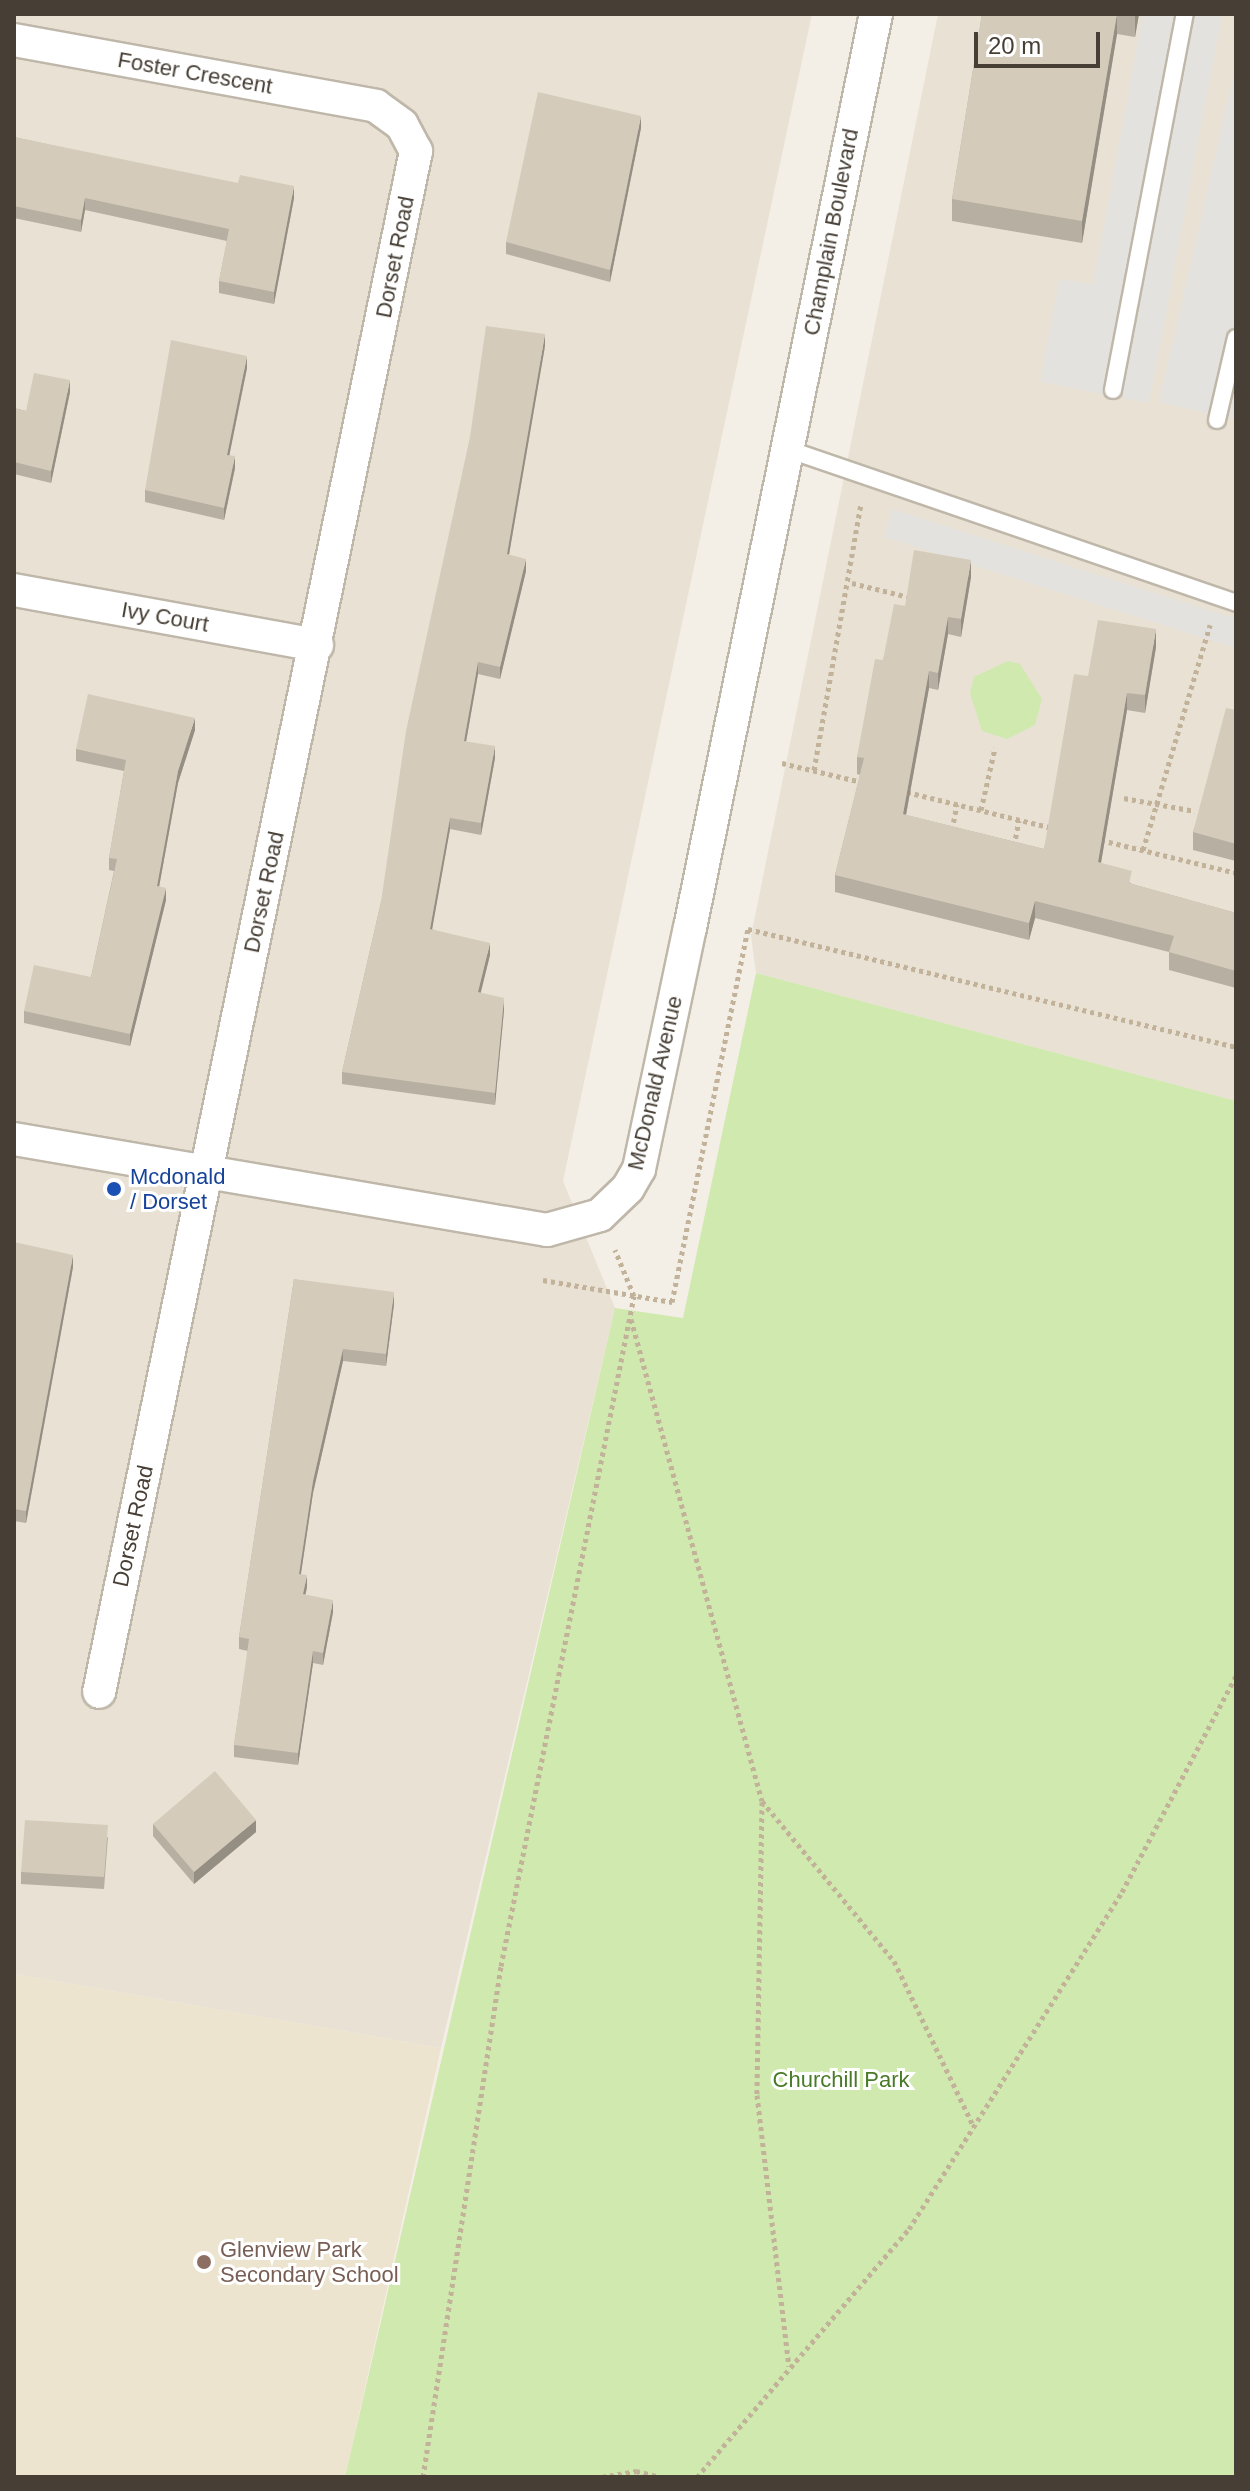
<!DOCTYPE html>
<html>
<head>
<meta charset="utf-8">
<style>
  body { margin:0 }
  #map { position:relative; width:1250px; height:2491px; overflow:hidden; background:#f4efe6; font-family:Helvetica,sans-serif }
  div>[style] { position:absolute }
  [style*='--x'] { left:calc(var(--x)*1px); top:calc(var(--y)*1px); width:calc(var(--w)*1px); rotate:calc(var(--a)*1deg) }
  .residential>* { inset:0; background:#e8e1d4 }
  .education>* { inset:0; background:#ede4d0 }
  .green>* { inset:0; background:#d0e9ae }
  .parking>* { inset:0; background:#e4e2de }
  .path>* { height:5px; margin-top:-2.5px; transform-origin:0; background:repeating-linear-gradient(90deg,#c1b299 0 4px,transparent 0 8px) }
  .roads { filter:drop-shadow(2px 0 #bfb7a9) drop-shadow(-2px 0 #bfb7a9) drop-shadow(0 2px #bfb7a9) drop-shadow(0 -2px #bfb7a9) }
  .service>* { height:16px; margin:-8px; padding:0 8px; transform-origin:8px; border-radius:8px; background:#fff }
  .minor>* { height:32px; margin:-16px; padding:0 16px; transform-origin:16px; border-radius:16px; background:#fff }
  .wall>* { inset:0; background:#b7afa1 }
  .shaded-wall>* { inset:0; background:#958e83 }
  .building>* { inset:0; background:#d5cbbb }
  .dots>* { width:22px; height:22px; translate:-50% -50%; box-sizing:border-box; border:4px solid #fff; border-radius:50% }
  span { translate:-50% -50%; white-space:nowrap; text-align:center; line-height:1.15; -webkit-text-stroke:6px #fff; paint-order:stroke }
  .street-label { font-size:22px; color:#473f35 }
  .transit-label { font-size:22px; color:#164399 }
  .left { translate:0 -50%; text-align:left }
  .park-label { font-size:22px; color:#487a27 }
  .education-label { font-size:22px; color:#785e54 }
  .frame { position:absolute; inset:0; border:16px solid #473f35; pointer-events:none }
  .scale { position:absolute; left:974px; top:32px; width:126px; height:36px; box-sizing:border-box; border:4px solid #473f35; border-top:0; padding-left:10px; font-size:24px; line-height:28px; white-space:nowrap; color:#473f35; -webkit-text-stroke:6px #fff; paint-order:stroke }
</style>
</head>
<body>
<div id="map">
  <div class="residential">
    <div style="clip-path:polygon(14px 14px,812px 14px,563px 1181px,615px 1308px,441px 2048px,14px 1974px)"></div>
    <div style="clip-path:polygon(938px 14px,1236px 14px,1236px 1101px,756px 973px,751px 936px)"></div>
  </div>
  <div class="education">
    <div style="clip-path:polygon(14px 1974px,441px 2048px,345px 2477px,14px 2477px)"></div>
  </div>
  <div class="green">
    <div style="clip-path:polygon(1008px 661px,1020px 664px,1042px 699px,1035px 725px,1007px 739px,982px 731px,970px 693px,974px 677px)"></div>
    <div style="clip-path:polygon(756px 973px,1236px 1101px,1236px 2477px,345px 2477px,615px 1308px,683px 1318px)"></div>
  </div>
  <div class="parking">
    <div style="clip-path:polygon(1143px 14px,1222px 14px,1149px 403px,1040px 382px,1059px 279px,1093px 284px)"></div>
    <div style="clip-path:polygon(1236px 64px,1236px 420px,1159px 402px)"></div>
    <div style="clip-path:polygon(892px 509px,1236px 619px,1236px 648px,884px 537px)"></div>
  </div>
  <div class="path">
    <div style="--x:852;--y:583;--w:59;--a:13.8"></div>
    <div style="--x:782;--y:763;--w:82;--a:13.4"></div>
    <div style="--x:814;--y:770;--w:270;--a:-80"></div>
    <div style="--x:907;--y:792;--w:149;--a:13.9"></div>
    <div style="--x:1124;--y:798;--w:72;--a:10.4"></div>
    <div style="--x:981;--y:810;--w:64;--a:-77.3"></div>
    <div style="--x:952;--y:830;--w:26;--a:-79"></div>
    <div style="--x:1101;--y:840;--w:139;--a:13.7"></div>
    <div style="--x:1014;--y:846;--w:26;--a:-79"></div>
    <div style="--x:1143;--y:850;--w:235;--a:-73.4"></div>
    <div style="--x:543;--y:1280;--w:131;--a:9.7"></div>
    <div style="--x:672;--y:1302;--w:381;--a:-78.5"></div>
    <div style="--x:748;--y:929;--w:502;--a:13.59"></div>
    <div style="--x:631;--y:1319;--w:499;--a:74.8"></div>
    <div style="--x:762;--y:1801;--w:207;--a:50.5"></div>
    <div style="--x:894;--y:1961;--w:184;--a:64.3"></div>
    <div style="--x:762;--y:1802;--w:293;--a:91"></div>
    <div style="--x:757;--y:2095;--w:273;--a:83.3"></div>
    <div style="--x:423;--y:2477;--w:517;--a:-81.32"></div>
    <div style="--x:501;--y:1966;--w:683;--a:-78.77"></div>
    <div style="--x:634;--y:1296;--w:50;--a:-112.4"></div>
    <div style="--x:602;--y:2477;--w:35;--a:-10"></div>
    <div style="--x:636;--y:2471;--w:25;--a:14"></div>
    <div style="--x:697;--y:2477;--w:326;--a:-49.5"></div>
    <div style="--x:909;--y:2229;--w:399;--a:-57.7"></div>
    <div style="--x:1122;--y:1892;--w:244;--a:-62.2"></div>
  </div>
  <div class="roads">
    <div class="service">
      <div style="--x:1113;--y:390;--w:383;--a:-79.2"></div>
      <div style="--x:1217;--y:420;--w:84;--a:-77"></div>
      <div style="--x:787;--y:449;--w:475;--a:18.9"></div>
    </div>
    <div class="minor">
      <div style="--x:14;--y:40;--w:368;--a:10.3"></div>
      <div style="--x:376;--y:106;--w:32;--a:36"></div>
      <div style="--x:402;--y:125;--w:30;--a:62"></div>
      <div style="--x:416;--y:151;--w:1573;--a:101.62"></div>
      <div style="--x:14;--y:590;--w:308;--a:10.3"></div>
      <div style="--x:14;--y:1139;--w:541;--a:9.69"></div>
      <div style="--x:547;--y:1230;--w:55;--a:-15.8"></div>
      <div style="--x:600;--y:1215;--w:39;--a:-44"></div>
      <div style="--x:628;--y:1188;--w:22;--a:-60"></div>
      <div style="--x:639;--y:1169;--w:246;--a:-78.1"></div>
      <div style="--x:690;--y:928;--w:933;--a:-78.5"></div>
    </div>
  </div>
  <div class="wall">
    <div style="clip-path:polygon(982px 14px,1139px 14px,1135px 37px,1117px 34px,1082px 243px,952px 221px,952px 199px)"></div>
    <div style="clip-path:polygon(641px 128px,610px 282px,506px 254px,506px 242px)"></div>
    <div style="clip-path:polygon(14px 137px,294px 198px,274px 304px,219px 293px,219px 281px,227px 241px,85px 210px,81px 232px,14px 218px)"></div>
    <div style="clip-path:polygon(545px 346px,509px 555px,526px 571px,500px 679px,478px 674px,466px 742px,495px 758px,481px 835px,450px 829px,432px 929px,490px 955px,480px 993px,504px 1010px,495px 1105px,342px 1084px,342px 1072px,381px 902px)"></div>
    <div style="clip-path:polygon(247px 368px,229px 455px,235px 468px,224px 520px,145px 502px,145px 490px)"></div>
    <div style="clip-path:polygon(70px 392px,51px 483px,14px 474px,14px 408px,26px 411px)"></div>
    <div style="clip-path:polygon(971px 577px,961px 637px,948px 634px,938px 690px,929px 688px,906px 815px,1044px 849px,1088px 676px,1156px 647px,1145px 713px,1127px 710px,1101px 863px,1132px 884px,1236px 913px,1236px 988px,1169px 970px,1169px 952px,1035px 918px,1029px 940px,835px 892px,835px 875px,860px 775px,857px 774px,857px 757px,883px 660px,905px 606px)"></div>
    <div style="clip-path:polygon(1236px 710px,1236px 861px,1193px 850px,1193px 832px)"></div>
    <div style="clip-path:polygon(195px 730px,178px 783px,159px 887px,166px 900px,130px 1046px,24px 1023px,24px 1011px,91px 977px,114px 871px,109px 870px,109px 858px,124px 771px,76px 761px,76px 749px)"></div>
    <div style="clip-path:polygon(14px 1242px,73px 1267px,26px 1523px,14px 1521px)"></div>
    <div style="clip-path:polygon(294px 1279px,394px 1304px,386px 1366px,343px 1361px,313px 1493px,301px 1574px,307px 1587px,305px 1595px,333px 1612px,323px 1665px,313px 1663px,298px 1765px,234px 1757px,234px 1745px,248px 1651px,239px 1649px,239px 1637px)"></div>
    <div style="clip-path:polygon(153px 1824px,256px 1832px,194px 1884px,153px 1836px)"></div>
    <div style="clip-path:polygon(108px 1837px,104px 1889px,21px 1884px,21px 1872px)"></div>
  </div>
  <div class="shaded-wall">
    <div style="clip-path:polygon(1117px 14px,1117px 34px,1082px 243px,1082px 221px)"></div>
    <div style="clip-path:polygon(1135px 14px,1139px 14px,1135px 37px)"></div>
    <div style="clip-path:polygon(641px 116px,641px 128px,610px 282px,610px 270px)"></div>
    <div style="clip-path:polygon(294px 186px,294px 198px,274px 304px,274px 292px)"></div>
    <div style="clip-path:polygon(85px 198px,85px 210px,81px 232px,81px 220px)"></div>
    <div style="clip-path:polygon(545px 334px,545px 346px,507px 566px,507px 554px)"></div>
    <div style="clip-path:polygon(247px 356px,247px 368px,227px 467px,227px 455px)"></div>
    <div style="clip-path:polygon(70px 380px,70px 392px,51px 483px,51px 471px)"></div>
    <div style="clip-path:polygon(235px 456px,235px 468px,224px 520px,224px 508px)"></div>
    <div style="clip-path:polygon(526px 559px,526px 571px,500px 679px,500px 667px)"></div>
    <div style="clip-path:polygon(971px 560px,971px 577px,961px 637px,961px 619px)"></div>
    <div style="clip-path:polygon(948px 617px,948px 634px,938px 690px,938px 673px)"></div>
    <div style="clip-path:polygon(1156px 629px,1156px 647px,1145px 713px,1145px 695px)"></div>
    <div style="clip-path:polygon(478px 662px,478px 674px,464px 753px,464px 741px)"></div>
    <div style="clip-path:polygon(929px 671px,929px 688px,903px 831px,903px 814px)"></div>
    <div style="clip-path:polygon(1127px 693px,1127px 710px,1098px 880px,1098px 862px)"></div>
    <div style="clip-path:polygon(195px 718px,195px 730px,178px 783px,157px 898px,157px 886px,178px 771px)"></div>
    <div style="clip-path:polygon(495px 746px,495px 758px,481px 835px,481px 823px)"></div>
    <div style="clip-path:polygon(450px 818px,450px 829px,430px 941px,430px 929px)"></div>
    <div style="clip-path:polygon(166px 888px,166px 900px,130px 1046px,130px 1034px)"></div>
    <div style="clip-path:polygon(1035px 901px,1035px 918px,1029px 940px,1029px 923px)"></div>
    <div style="clip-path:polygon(490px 943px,490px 955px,478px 1004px,478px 992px)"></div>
    <div style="clip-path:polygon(504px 998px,504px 1010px,495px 1105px,495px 1093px)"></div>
    <div style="clip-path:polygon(73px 1255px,73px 1267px,26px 1523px,26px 1511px)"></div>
    <div style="clip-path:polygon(394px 1292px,394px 1304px,386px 1366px,386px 1354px)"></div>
    <div style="clip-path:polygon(343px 1349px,343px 1361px,313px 1493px,299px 1586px,299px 1574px,313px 1481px)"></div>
    <div style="clip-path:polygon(307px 1575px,307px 1587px,303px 1606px,303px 1594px)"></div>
    <div style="clip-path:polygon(333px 1600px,333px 1612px,323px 1665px,323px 1653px)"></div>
    <div style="clip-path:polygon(313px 1651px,313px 1663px,298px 1765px,298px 1753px)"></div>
    <div style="clip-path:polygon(256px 1820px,256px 1832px,194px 1884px,194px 1872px)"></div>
  </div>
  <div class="building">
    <div style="clip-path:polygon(982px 14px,1117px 14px,1082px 221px,952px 199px)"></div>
    <div style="clip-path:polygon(538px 92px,641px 116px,610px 270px,506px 242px)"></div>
    <div style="clip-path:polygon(14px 137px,238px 183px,240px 175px,294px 186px,274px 292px,219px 281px,229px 229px,85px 198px,81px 220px,14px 206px)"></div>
    <div style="clip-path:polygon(486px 326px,545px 334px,507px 554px,526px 559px,500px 667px,478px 662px,464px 741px,495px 746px,481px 823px,450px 818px,430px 929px,490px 943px,478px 992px,504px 998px,495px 1093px,342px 1072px,381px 902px,406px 731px,470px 437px)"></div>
    <div style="clip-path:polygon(171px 340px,247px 356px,227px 455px,235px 456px,224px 508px,145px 490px)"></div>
    <div style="clip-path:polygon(34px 373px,70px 380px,51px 471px,14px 462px,14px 408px,26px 411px)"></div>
    <div style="clip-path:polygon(914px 550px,971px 560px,961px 619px,948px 617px,938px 673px,929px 671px,903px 814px,1044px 849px,1074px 674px,1088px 676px,1098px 620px,1156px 629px,1145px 695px,1127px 693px,1098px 862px,1132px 871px,1129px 883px,1236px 913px,1236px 971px,1169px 952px,1174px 936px,1035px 901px,1029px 923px,835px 875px,864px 758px,857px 757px,875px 659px,883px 660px,894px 604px,905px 606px)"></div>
    <div style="clip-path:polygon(88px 694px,195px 718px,178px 771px,157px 886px,166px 888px,130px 1034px,24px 1011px,34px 965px,91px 977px,117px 859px,109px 858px,126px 760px,76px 749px)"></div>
    <div style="clip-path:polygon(1226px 708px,1236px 710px,1236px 844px,1193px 832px)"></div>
    <div style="clip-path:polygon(14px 1242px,73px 1255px,26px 1511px,14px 1509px)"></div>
    <div style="clip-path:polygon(294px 1279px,394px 1292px,386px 1354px,343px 1349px,313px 1481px,299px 1574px,307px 1575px,303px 1594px,333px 1600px,323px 1653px,313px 1651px,298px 1753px,234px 1745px,249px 1639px,239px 1637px)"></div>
    <div style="clip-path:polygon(215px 1771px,256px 1820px,194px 1872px,153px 1824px)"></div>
    <div style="clip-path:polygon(25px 1820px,108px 1825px,104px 1877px,21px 1872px)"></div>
  </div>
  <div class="dots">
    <div style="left:114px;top:1189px;background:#1a4fb4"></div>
    <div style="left:204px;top:2262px;background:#8d6e63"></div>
  </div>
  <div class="street-label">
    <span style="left:195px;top:73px;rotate:10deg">Foster Crescent</span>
    <span style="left:831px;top:232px;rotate:-79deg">Champlain Boulevard</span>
    <span style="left:395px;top:257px;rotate:-79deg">Dorset Road</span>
    <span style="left:165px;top:617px;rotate:10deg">Ivy Court</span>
    <span style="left:264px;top:892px;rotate:-78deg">Dorset Road</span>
    <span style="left:655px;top:1083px;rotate:-77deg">McDonald Avenue</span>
    <span style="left:133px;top:1526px;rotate:-78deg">Dorset Road</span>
  </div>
  <div class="transit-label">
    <span class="left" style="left:130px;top:1189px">Mcdonald<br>/ Dorset</span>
  </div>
  <div class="park-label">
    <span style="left:841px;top:2080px">Churchill Park</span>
  </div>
  <div class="education-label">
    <span class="left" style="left:220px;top:2262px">Glenview Park<br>Secondary School</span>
  </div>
  <div class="frame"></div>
  <div class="scale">20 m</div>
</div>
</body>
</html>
